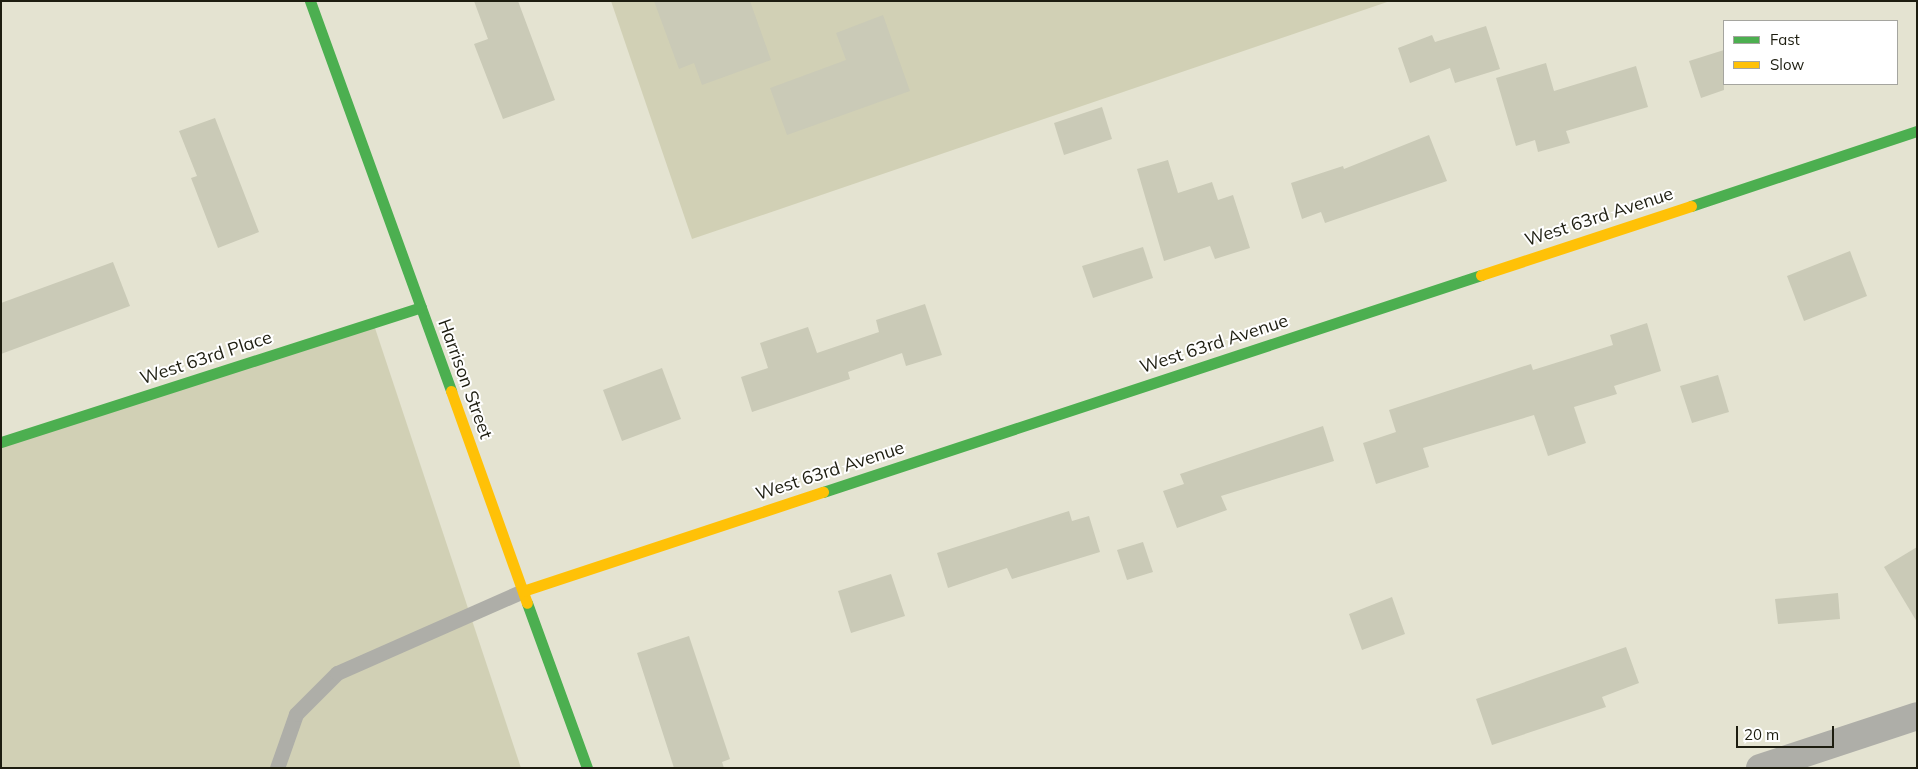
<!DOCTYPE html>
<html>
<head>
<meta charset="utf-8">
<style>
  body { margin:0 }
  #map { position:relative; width:1918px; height:769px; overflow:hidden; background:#e4e3d1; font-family:Mulish,sans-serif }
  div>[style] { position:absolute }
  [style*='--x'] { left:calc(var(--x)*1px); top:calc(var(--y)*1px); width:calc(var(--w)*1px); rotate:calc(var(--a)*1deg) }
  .green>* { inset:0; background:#d1d0b5 }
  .building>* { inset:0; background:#cacab7 }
  .lane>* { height:15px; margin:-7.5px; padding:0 7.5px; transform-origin:7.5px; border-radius:7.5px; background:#aeaea8 }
  .street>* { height:28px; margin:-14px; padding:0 14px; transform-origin:14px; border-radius:14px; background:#aeaea8 }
  .fast>* { height:11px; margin:-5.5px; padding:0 5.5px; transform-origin:5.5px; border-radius:5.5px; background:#4caf50 }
  .slow>* { height:11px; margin:-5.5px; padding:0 5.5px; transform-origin:5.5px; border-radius:5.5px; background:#ffc107 }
  span { translate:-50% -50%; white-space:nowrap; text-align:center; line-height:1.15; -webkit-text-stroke:4px #fff; paint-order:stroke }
  .street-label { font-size:18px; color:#1d1d10 }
  .frame { position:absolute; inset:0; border:2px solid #1d1d10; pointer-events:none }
  .legend { position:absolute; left:1723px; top:20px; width:175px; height:65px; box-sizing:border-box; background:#fff; border:1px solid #a5a59f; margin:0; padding:6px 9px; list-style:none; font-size:15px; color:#1d1d10 }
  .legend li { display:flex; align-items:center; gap:10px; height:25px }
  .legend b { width:25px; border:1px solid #a5a59f }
  .scale { position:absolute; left:1736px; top:726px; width:98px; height:22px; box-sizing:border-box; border:2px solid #1d1d10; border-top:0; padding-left:6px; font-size:15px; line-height:18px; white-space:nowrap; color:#1d1d10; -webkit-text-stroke:4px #fff; paint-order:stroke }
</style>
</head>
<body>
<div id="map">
  <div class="green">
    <div style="clip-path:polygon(611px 1px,1390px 1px,692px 239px)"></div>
    <div style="clip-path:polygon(373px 322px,521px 768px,1px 768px,1px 442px)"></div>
  </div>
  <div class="building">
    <div style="clip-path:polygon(474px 1px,518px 1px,555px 100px,503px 119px,474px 44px,488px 39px)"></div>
    <div style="clip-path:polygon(654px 1px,750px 1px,771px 60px,702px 85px,694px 63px,679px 69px)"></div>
    <div style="clip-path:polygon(883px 15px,910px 91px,787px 135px,770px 88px,846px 60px,836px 33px)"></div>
    <div style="clip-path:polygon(1486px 26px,1500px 69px,1455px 83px,1450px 68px,1410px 83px,1398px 48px,1432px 35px,1435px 42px)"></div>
    <div style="clip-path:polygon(1724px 50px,1724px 90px,1701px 98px,1689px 61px)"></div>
    <div style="clip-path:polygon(1546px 63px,1554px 91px,1636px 66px,1648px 107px,1566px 131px,1570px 143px,1538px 152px,1535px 140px,1516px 146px,1496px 78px)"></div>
    <div style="clip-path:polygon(1102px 107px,1112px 139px,1064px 155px,1054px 123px)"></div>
    <div style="clip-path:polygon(215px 118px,259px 232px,218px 248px,191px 178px,197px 176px,179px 131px)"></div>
    <div style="clip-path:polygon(1429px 135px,1447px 181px,1325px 223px,1321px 212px,1302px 219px,1291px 183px,1343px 166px,1344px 169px)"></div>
    <div style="clip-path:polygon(1168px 160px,1178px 193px,1212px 182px,1218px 200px,1233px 195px,1250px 248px,1215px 259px,1210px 246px,1164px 261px,1137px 169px)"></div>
    <div style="clip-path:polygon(1143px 247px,1153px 278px,1093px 298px,1082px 266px)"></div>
    <div style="clip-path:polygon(1850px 251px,1867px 296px,1804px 321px,1787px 276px)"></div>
    <div style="clip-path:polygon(113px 262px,130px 306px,1px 354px,1px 303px)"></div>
    <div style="clip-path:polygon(925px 304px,942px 355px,906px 366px,902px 353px,848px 372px,850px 379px,752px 412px,741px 377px,768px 368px,760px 343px,808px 327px,817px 353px,879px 332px,876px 320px)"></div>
    <div style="clip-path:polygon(1647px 323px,1661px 371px,1614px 386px,1617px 394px,1574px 407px,1586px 443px,1548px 456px,1534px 415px,1423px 448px,1429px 467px,1376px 484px,1363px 443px,1396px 432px,1389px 410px,1531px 364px,1533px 370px,1613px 345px,1610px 335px)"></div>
    <div style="clip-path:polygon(662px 368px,681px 419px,622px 441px,603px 390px)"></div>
    <div style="clip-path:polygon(1718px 375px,1729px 412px,1692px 423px,1680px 386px)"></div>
    <div style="clip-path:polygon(1323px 426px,1334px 461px,1221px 496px,1227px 510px,1177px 528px,1163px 491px,1184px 484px,1180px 474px)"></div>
    <div style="clip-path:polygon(1069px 511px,1072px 521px,1089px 516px,1100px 552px,1012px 579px,1007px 568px,948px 588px,937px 553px)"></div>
    <div style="clip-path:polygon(1143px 542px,1153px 572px,1127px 580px,1117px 550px)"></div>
    <div style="clip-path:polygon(1917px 547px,1917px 622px,1884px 567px)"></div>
    <div style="clip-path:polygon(891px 574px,905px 616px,851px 633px,838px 591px)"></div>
    <div style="clip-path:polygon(1838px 593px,1840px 619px,1778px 624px,1775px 599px)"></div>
    <div style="clip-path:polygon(1392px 597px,1405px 634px,1362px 650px,1349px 614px)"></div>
    <div style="clip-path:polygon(689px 636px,730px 759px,722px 762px,724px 768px,674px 768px,637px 653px)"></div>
    <div style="clip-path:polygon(1626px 647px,1639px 683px,1602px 697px,1606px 707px,1492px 745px,1476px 699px)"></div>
  </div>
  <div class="lane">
    <div style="--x:277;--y:768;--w:57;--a:-70.6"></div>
    <div style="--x:296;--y:714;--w:58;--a:-45"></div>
    <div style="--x:337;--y:673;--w:203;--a:-23.8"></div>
  </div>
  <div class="street">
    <div style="--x:1760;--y:768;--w:165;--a:-18.3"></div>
  </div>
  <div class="fast">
    <div style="--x:310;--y:1;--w:415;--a:70.1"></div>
    <div style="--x:1691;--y:206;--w:238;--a:-18.4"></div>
    <div style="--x:1;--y:442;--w:441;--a:-17.8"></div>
    <div style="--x:823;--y:492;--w:693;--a:-18.25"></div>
    <div style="--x:527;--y:603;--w:176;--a:70"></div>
  </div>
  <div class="slow">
    <div style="--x:1481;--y:275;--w:221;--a:-18.2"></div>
    <div style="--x:451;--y:391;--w:225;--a:70.3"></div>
    <div style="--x:523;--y:591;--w:316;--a:-18.3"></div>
  </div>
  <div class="street-label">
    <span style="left:1599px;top:217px;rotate:-18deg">West 63rd Avenue</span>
    <span style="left:1214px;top:344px;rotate:-18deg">West 63rd Avenue</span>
    <span style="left:206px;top:358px;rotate:-18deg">West 63rd Place</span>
    <span style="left:465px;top:379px;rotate:70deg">Harrison Street</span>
    <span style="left:830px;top:471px;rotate:-18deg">West 63rd Avenue</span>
  </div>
  <div class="frame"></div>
  <ul class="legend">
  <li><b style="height:6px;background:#4caf50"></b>Fast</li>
  <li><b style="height:6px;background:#ffc107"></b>Slow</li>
  </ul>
  <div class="scale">20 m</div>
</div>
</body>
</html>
